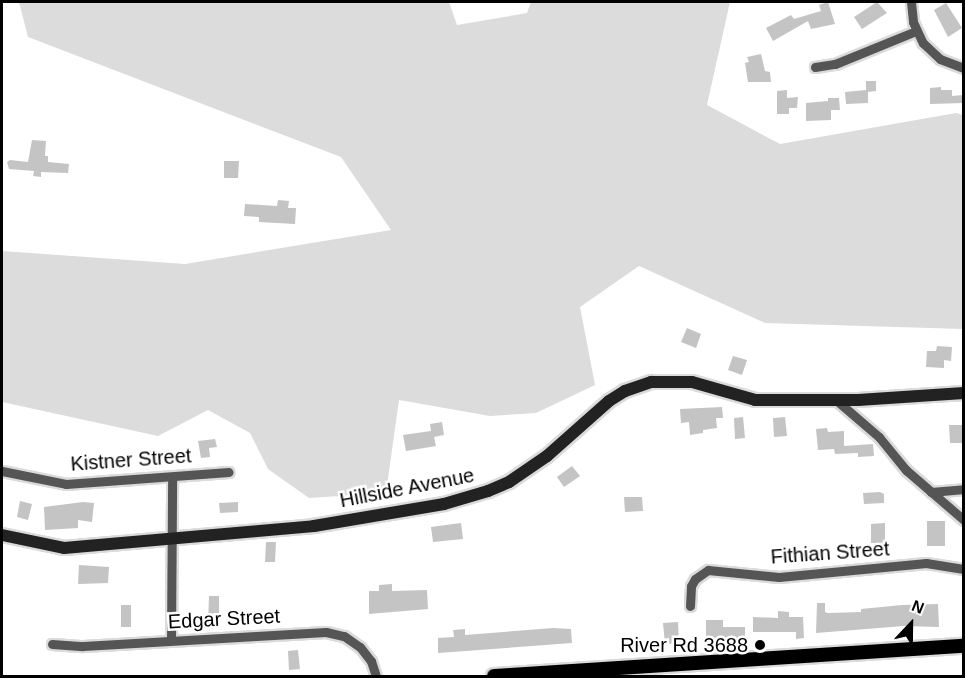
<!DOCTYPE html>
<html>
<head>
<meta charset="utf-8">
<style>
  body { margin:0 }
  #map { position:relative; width:965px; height:678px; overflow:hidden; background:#fff; font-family:Arial,sans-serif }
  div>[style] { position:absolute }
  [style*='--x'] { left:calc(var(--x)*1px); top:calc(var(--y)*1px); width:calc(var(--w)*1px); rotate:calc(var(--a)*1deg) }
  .green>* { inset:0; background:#dcdcdc }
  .building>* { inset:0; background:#c4c4c4 }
  .roads { filter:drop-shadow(2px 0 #dbdbdb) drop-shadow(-2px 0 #dbdbdb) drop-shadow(0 2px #dbdbdb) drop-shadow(0 -2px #dbdbdb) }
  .street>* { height:9px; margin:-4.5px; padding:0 4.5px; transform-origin:4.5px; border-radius:4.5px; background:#555 }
  .secondary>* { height:12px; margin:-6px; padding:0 6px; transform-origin:6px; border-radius:6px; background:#222 }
  .primary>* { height:14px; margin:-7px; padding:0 7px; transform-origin:7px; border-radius:7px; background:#000 }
  .dots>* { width:16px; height:16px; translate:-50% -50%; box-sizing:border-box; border:3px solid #fff; border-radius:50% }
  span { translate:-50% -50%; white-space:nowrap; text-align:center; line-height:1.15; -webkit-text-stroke:5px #fff; paint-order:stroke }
  .street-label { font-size:20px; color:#000 }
  .poi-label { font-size:20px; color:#000 }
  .right { translate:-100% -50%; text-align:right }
  .frame { position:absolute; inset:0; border:3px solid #000; pointer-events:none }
  .north { position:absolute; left:881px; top:594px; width:60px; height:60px; -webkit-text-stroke:4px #fff; paint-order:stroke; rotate:22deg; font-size:16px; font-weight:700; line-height:24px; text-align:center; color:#000 }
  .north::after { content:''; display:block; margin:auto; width:21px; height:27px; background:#000; clip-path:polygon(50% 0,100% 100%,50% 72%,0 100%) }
</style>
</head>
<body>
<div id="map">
  <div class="green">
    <div style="clip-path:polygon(19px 2px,449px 2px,457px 25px,527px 13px,531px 2px,730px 2px,707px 105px,780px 144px,956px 113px,963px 115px,963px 329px,765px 323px,639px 266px,580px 307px,595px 385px,536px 413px,490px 416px,399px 400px,386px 493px,309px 498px,268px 469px,250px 433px,208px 410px,158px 436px,2px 402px,2px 251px,185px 264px,391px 230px,341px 157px,28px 37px)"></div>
  </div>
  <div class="building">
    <div style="clip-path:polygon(828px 2px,835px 24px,811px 29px,808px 21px,773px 41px,766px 28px,791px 15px,794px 19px,821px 11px,819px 5px)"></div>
    <div style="clip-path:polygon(877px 2px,887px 13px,862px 29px,854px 17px)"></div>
    <div style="clip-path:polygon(946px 3px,962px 28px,948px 37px,934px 10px)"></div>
    <div style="clip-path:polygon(761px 54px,765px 71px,770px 72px,771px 82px,748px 82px,745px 63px,749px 62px,747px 57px)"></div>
    <div style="clip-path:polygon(866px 81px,876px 81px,876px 91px,868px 92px,868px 103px,846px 104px,845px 92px,866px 90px)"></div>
    <div style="clip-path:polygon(941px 87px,941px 90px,952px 90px,952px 96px,963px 95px,963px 103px,930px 104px,930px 88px)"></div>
    <div style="clip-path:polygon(787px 90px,787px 98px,798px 97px,797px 108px,789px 108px,789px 114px,777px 114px,777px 91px)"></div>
    <div style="clip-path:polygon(828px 98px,839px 98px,840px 110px,831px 110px,831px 120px,806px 121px,806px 103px,828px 101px)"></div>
    <div style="clip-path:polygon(32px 140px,46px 141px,45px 156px,48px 156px,48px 162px,69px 164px,68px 173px,41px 172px,41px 177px,33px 176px,34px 171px,9px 169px,7px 162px,10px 160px,28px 162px)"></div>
    <div style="clip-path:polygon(224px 161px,239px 161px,238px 178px,224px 178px)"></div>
    <div style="clip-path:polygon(278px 200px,289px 201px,288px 208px,296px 208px,295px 224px,259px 222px,259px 217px,244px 216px,245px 204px,277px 206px)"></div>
    <div style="clip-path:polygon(687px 328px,701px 334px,696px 348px,681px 342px)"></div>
    <div style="clip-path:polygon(937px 346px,952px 347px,951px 361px,944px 360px,944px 368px,926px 367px,927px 351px,936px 351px)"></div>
    <div style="clip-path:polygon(733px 356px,747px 360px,742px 375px,728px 370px)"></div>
    <div style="clip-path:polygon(722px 407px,723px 418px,716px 418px,717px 428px,703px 430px,703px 433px,690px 435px,689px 422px,681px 423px,680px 409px)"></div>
    <div style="clip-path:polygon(743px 417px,745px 438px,735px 439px,734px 418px)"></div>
    <div style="clip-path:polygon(785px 417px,787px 436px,774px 437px,773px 418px)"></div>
    <div style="clip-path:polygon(442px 422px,444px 435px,434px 437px,436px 446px,406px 451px,403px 435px,431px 431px,430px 424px)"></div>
    <div style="clip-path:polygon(949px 425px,962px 425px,962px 443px,950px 443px)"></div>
    <div style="clip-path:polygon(827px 428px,828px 432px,844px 431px,844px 446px,873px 444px,874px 456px,858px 457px,858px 453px,835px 454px,834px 449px,818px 450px,816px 429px)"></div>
    <div style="clip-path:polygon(215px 439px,217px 447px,209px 448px,210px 457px,201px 458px,198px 441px)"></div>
    <div style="clip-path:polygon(572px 466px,580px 476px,564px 487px,557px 477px)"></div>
    <div style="clip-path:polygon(880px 492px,884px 494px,884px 503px,864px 504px,863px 493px)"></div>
    <div style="clip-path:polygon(624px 497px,642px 497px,643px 511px,625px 512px)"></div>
    <div style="clip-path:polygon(20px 501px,32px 504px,28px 520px,17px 517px)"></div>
    <div style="clip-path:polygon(83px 502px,94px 503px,92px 522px,78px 520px,78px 528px,45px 530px,44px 507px)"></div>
    <div style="clip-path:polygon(238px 502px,238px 512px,220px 513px,219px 503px)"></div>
    <div style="clip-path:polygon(927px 521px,945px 521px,945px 546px,927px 546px)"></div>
    <div style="clip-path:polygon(461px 523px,463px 539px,433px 542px,431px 527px)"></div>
    <div style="clip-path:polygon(885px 523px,885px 543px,871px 543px,871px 524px)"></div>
    <div style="clip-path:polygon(266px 542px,276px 542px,275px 562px,265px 562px)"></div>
    <div style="clip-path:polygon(79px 565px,109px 567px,108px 583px,78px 584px)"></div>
    <div style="clip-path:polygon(392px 584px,392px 591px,427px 590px,428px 609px,369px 614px,369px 591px,379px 591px,379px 585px)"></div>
    <div style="clip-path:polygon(209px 596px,219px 596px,219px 624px,208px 624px)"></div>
    <div style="clip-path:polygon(817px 603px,825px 603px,825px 612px,828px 613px,861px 612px,861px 609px,902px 605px,938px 604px,939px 627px,904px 626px,816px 633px)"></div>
    <div style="clip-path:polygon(121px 605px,131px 605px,131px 627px,121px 627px)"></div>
    <div style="clip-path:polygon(778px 611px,789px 612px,789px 617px,803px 617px,804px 638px,796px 639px,796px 632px,753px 632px,753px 617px,778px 618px)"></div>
    <div style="clip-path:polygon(706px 620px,723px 620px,723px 627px,745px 627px,745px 642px,706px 641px)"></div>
    <div style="clip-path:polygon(678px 622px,679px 643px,665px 644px,663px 623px)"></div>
    <div style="clip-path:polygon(553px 628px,571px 629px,572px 643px,438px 653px,438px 638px,454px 637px,453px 630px,465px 629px,465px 635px)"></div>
    <div style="clip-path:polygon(298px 650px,300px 669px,289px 670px,288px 651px)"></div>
  </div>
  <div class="roads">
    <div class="street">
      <div style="--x:911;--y:2;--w:20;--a:84"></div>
      <div style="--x:913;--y:22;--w:23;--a:65"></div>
      <div style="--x:923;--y:43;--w:23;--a:43"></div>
      <div style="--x:940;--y:59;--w:26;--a:21"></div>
      <div style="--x:815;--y:67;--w:20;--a:-9"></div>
      <div style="--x:835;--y:64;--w:87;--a:-22.2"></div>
      <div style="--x:836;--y:400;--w:57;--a:40.7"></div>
      <div style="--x:879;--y:437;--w:43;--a:50.7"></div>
      <div style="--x:906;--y:470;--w:77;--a:40.8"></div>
      <div style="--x:2;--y:471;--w:65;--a:11.5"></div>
      <div style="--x:66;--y:484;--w:163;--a:-4.2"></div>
      <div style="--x:931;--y:492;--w:33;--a:-5"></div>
      <div style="--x:690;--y:606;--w:20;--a:-87"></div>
      <div style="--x:691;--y:586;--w:8;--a:-60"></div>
      <div style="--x:695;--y:579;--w:16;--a:-35"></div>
      <div style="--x:708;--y:570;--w:71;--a:5.6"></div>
      <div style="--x:779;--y:577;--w:148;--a:-5.4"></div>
      <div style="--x:926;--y:563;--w:38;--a:9"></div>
      <div style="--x:171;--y:640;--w:163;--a:-89.6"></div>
      <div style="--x:52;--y:644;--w:31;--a:4"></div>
      <div style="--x:83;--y:646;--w:243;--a:-3.3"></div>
      <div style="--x:326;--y:632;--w:18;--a:13"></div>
      <div style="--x:344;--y:636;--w:19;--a:35"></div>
      <div style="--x:360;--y:647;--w:18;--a:52"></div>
      <div style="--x:371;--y:661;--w:16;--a:72"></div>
    </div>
    <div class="secondary">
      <div style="--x:2;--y:535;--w:63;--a:11.8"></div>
      <div style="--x:64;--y:548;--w:251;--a:-5"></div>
      <div style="--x:314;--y:526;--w:132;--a:-9.6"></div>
      <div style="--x:444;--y:504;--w:46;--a:-16.5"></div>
      <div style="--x:488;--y:491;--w:23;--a:-23"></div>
      <div style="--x:509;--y:482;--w:46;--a:-34.4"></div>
      <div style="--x:547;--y:456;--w:83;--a:-41.6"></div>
      <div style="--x:609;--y:401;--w:19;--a:-32"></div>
      <div style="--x:625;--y:391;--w:28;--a:-19"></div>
      <div style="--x:651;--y:382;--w:41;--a:0"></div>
      <div style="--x:692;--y:382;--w:66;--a:15.9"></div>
      <div style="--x:755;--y:400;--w:103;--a:0"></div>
      <div style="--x:858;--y:400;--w:106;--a:-3.8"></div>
    </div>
    <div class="primary">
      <div style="--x:494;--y:676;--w:471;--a:-3.7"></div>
    </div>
  </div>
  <div class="dots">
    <div style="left:760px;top:645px;background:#000"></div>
  </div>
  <div class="street-label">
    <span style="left:131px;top:460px;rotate:-4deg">Kistner Street</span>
    <span style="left:407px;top:488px;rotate:-11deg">Hillside Avenue</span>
    <span style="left:830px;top:553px;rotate:-4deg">Fithian Street</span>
    <span style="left:224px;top:619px;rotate:-3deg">Edgar Street</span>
  </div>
  <div class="poi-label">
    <span class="right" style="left:748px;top:645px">River Rd 3688</span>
  </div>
  <div class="frame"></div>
  <div class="north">N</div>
</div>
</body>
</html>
